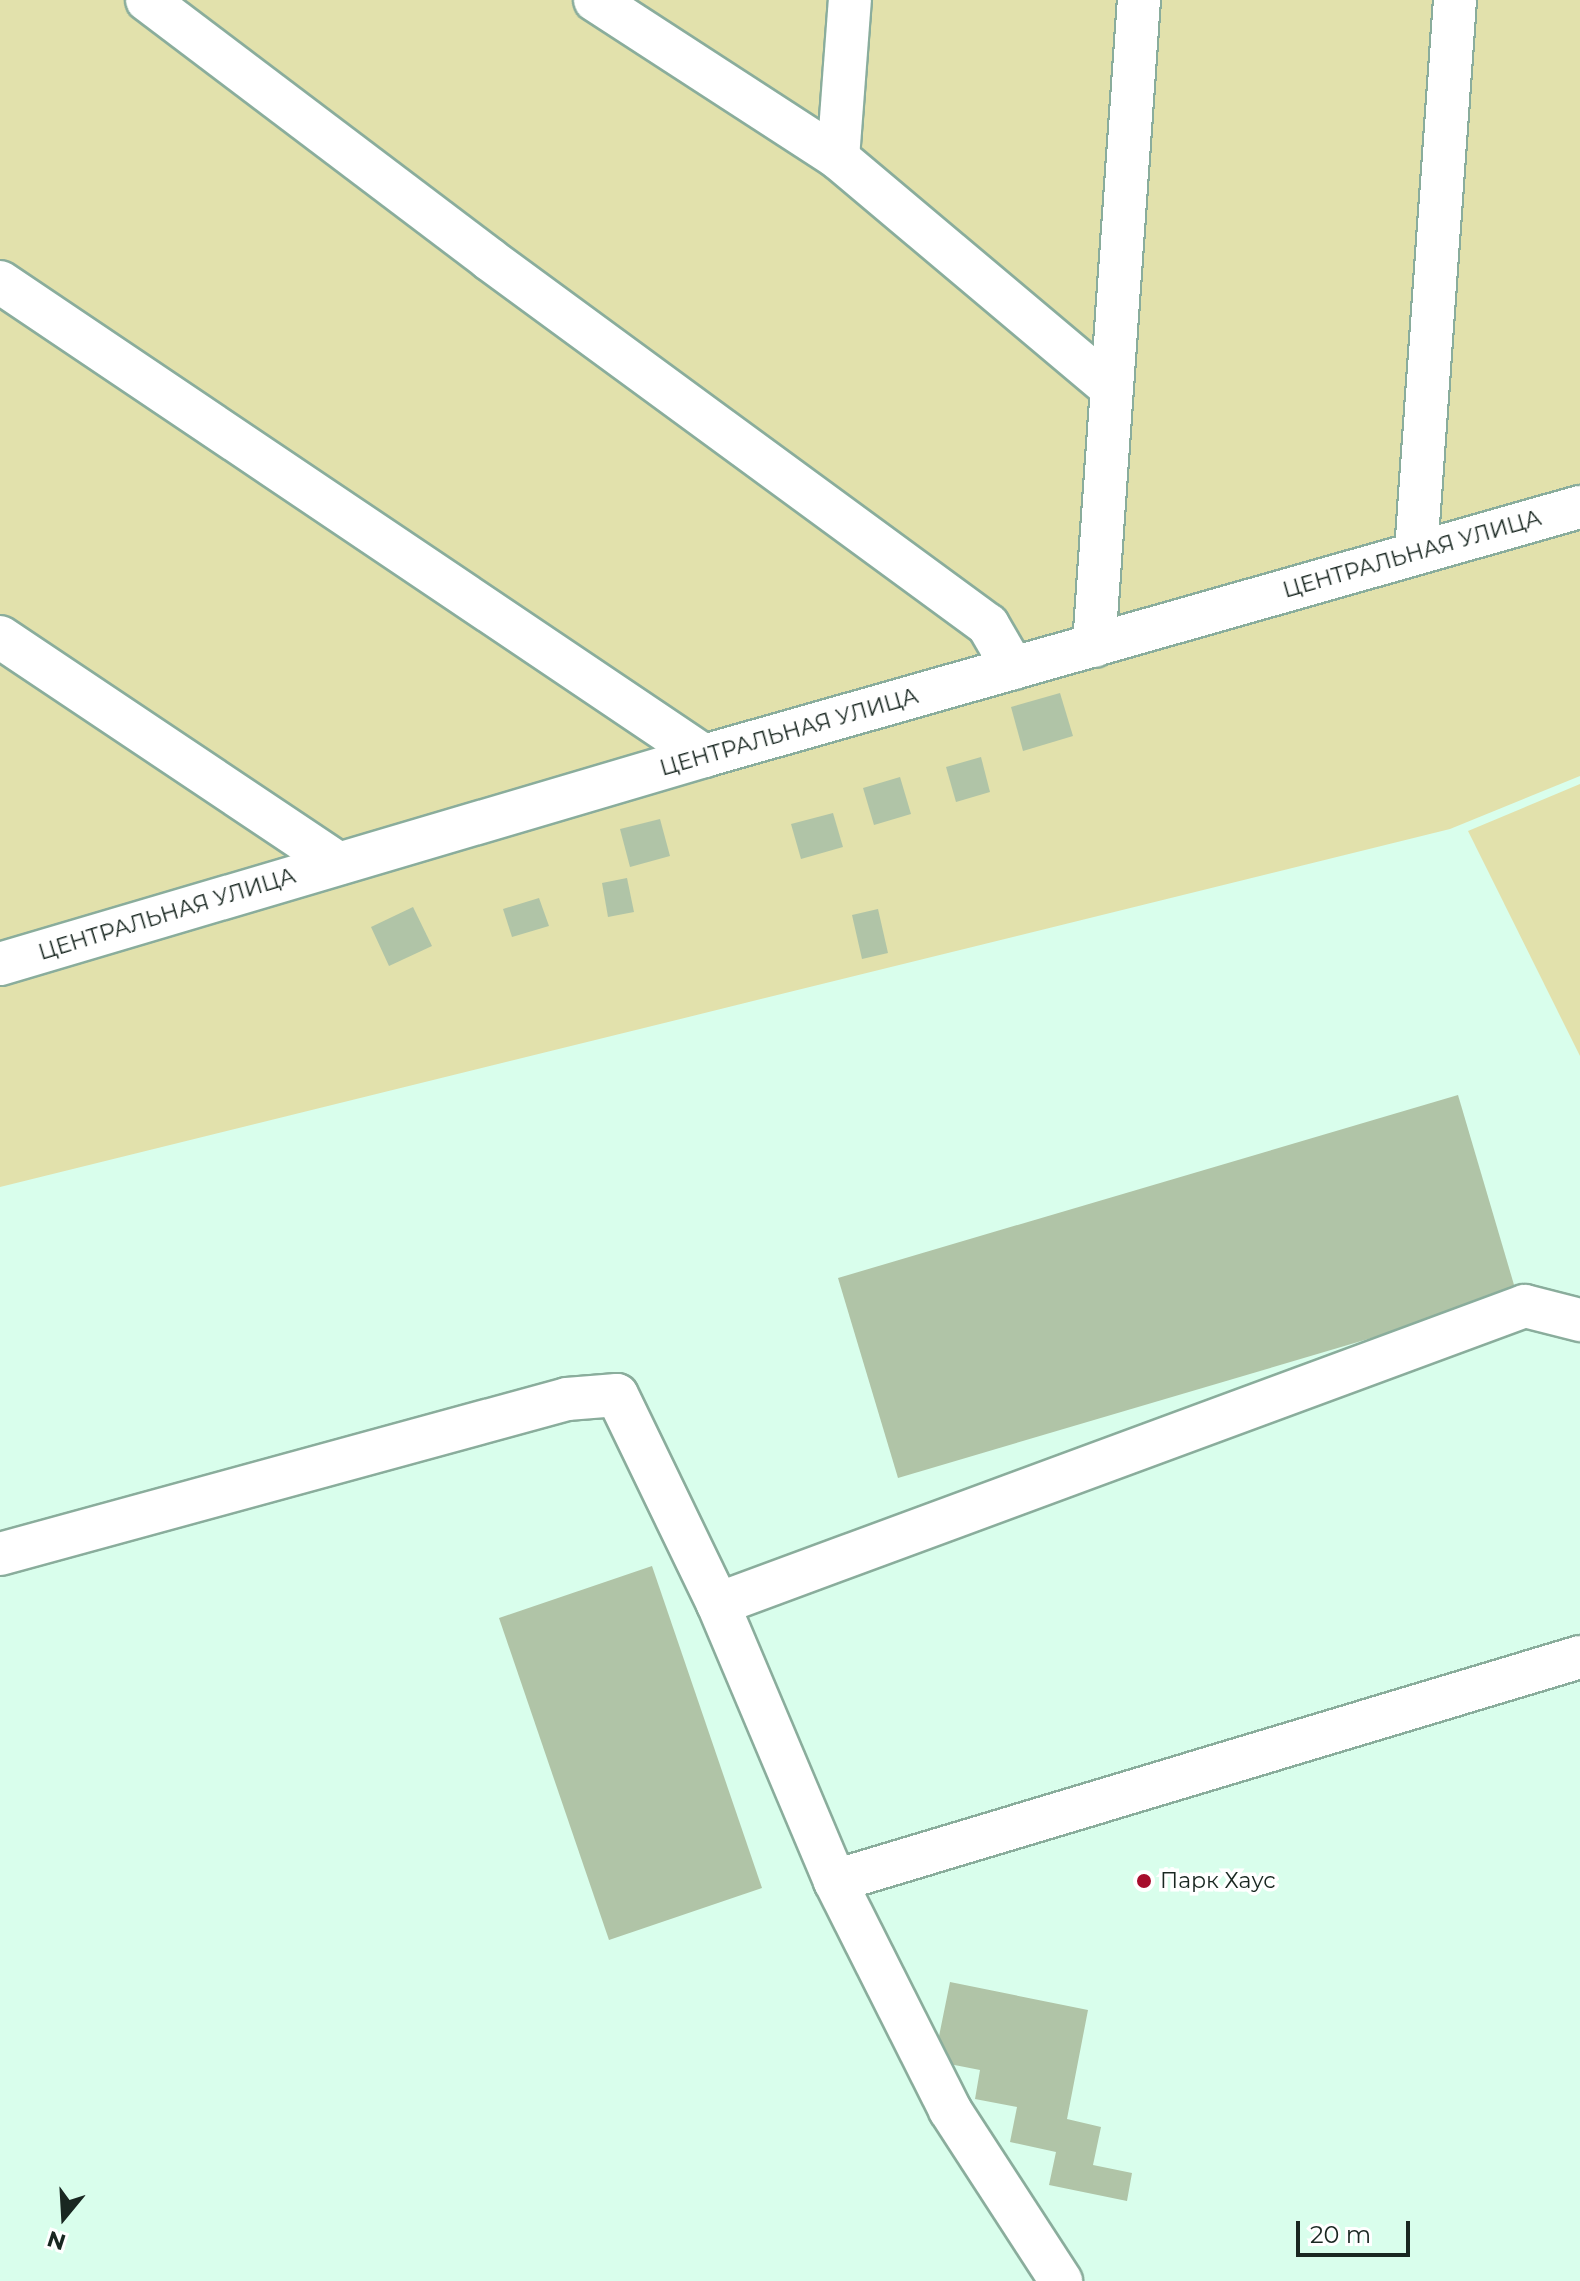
<!DOCTYPE html>
<html>
<head>
<meta charset="utf-8">
<style>
  body { margin:0 }
  #map { position:relative; width:1580px; height:2281px; overflow:hidden; background:#d9feec; font-family:Montserrat,sans-serif }
  div>[style] { position:absolute }
  [style*='--x'] { left:calc(var(--x)*1px); top:calc(var(--y)*1px); width:calc(var(--w)*1px); rotate:calc(var(--a)*1deg) }
  .green>* { inset:0; background:#e2e1ac }
  .building>* { inset:0; background:#b0c4a7 }
  .roads { filter:drop-shadow(2px 0 #8aad9c) drop-shadow(-2px 0 #8aad9c) drop-shadow(0 2px #8aad9c) drop-shadow(0 -2px #8aad9c) }
  .minor>* { height:42px; margin:-21px; padding:0 21px; transform-origin:21px; border-radius:21px; background:#fff }
  .dots>* { width:22px; height:22px; translate:-50% -50%; box-sizing:border-box; border:4px solid #fff; border-radius:50% }
  span { translate:-50% -50%; white-space:nowrap; text-align:center; line-height:1.15; -webkit-text-stroke:7px #fff; paint-order:stroke }
  .street-label { font-size:22px; color:#192721 }
  .poi-label { font-size:22px; color:#192721 }
  .left { translate:0 -50%; text-align:left }
  .north { position:absolute; left:24px; top:2177px; width:80px; height:80px; -webkit-text-stroke:6px #fff; paint-order:stroke; rotate:198deg; font-size:22px; font-weight:700; line-height:32px; text-align:center; color:#192721 }
  .north::after { content:''; display:block; margin:auto; width:28px; height:36px; background:#192721; clip-path:polygon(50% 0,100% 100%,50% 72%,0 100%) }
  .scale { position:absolute; left:1296px; top:2221px; width:114px; height:36px; box-sizing:border-box; border:4px solid #192721; border-top:0; padding-left:10px; font-size:24px; line-height:28px; white-space:nowrap; color:#192721; -webkit-text-stroke:6px #fff; paint-order:stroke }
</style>
</head>
<body>
<div id="map">
  <div class="green">
    <div style="clip-path:polygon(0 0,1580px 0,1580px 776px,1450px 829px,0 1187px)"></div>
    <div style="clip-path:polygon(1580px 784px,1580px 1056px,1468px 831px)"></div>
  </div>
  <div class="building">
    <div style="clip-path:polygon(1060px 693px,1073px 736px,1023px 751px,1011px 707px)"></div>
    <div style="clip-path:polygon(981px 757px,990px 792px,956px 802px,946px 767px)"></div>
    <div style="clip-path:polygon(900px 777px,911px 814px,874px 825px,863px 788px)"></div>
    <div style="clip-path:polygon(833px 813px,843px 847px,801px 859px,791px 824px)"></div>
    <div style="clip-path:polygon(660px 819px,670px 856px,630px 867px,620px 829px)"></div>
    <div style="clip-path:polygon(627px 878px,634px 912px,608px 917px,602px 883px)"></div>
    <div style="clip-path:polygon(539px 898px,549px 926px,512px 937px,503px 909px)"></div>
    <div style="clip-path:polygon(413px 907px,432px 946px,389px 966px,371px 927px)"></div>
    <div style="clip-path:polygon(878px 909px,888px 953px,862px 959px,852px 915px)"></div>
    <div style="clip-path:polygon(1458px 1095px,1517px 1295px,898px 1478px,838px 1278px)"></div>
    <div style="clip-path:polygon(652px 1566px,762px 1888px,609px 1940px,499px 1618px)"></div>
    <div style="clip-path:polygon(950px 1982px,1088px 2010px,1067px 2119px,1101px 2127px,1093px 2165px,1132px 2173px,1127px 2201px,1049px 2185px,1056px 2152px,1010px 2142px,1017px 2107px,975px 2099px,980px 2070px,934px 2061px)"></div>
  </div>
  <div class="roads">
    <div class="minor">
      <div style="--x:147;--y:0;--w:429;--a:37.1"></div>
      <div style="--x:489;--y:259;--w:619;--a:36.26"></div>
      <div style="--x:988;--y:625;--w:50;--a:59.8"></div>
      <div style="--x:595;--y:0;--w:290;--a:33"></div>
      <div style="--x:838;--y:158;--w:354;--a:40.1"></div>
      <div style="--x:838;--y:158;--w:158;--a:-85.7"></div>
      <div style="--x:0;--y:282;--w:849;--a:33.95"></div>
      <div style="--x:1416;--y:552;--w:553;--a:-85.96"></div>
      <div style="--x:0;--y:637;--w:407;--a:33.8"></div>
      <div style="--x:1094;--y:646;--w:648;--a:-86.02"></div>
      <div style="--x:0;--y:964;--w:734;--a:-16.46"></div>
      <div style="--x:704;--y:756;--w:911;--a:-15.87"></div>
      <div style="--x:0;--y:1554;--w:588;--a:-15.29"></div>
      <div style="--x:567;--y:1399;--w:50;--a:-4.6"></div>
      <div style="--x:617;--y:1395;--w:232;--a:64.2"></div>
      <div style="--x:718;--y:1604;--w:860;--a:-20.27"></div>
      <div style="--x:1525;--y:1306;--w:57;--a:14.3"></div>
      <div style="--x:718;--y:1604;--w:301;--a:67.1"></div>
      <div style="--x:835;--y:1881;--w:256;--a:63.3"></div>
      <div style="--x:950;--y:2110;--w:204;--a:57"></div>
      <div style="--x:835;--y:1881;--w:778;--a:-16.73"></div>
    </div>
  </div>
  <div class="dots">
    <div style="left:1144px;top:1881px;background:#a70d2c"></div>
  </div>
  <div class="street-label">
    <span style="left:1412px;top:554px;rotate:-16deg">ЦЕНТРАЛЬНАЯ УЛИЦА</span>
    <span style="left:789px;top:732px;rotate:-16deg">ЦЕНТРАЛЬНАЯ УЛИЦА</span>
    <span style="left:167px;top:914px;rotate:-17deg">ЦЕНТРАЛЬНАЯ УЛИЦА</span>
  </div>
  <div class="poi-label">
    <span class="left" style="left:1160px;top:1881px">Парк Хаус</span>
  </div>
  <div class="north">N</div>
  <div class="scale">20 m</div>
</div>
</body>
</html>
